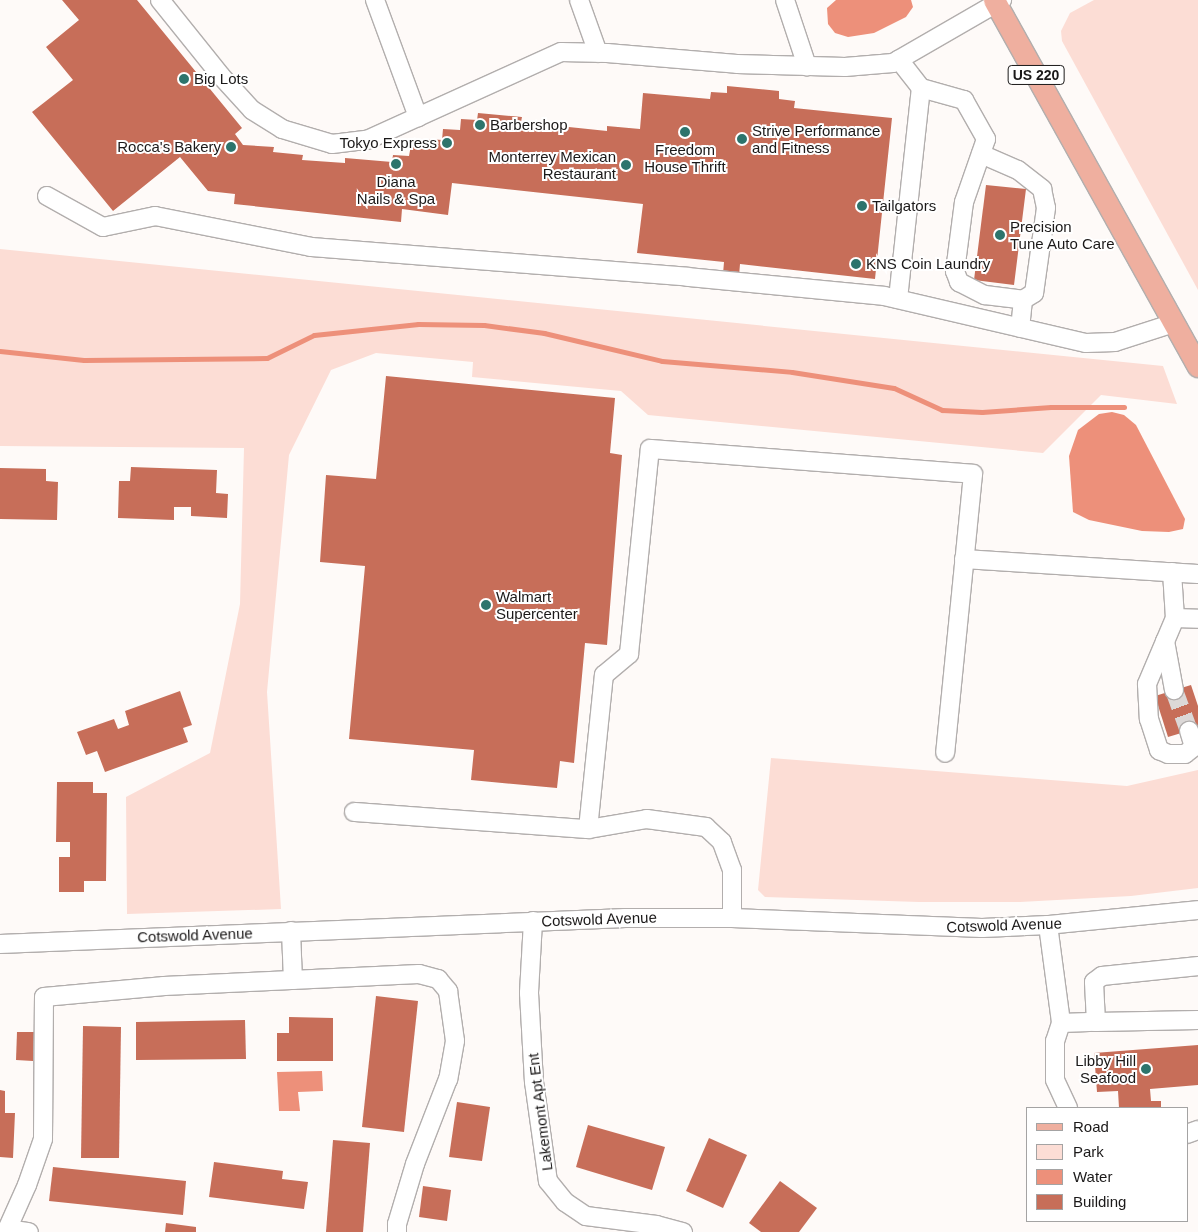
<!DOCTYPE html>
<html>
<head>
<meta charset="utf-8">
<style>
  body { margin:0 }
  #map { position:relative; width:1198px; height:1232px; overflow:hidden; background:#fefaf8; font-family:Arial,sans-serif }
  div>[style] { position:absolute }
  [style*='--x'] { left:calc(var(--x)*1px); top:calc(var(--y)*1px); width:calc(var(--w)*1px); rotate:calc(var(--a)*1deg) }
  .green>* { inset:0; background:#fcddd5 }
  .water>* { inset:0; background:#ed907a }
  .stream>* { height:5px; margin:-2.5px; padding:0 2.5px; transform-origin:2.5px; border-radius:2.5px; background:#ed907a }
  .building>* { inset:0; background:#c76e59 }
  .minor-tunnel>* { height:18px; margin-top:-9px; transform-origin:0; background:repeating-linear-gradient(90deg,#dcd8d7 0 18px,transparent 0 27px) }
  .roads { filter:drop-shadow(1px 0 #b2aead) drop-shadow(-1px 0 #b2aead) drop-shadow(0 1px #b2aead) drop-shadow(0 -1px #b2aead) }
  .minor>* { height:18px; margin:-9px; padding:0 9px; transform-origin:9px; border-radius:9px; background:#fff }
  .major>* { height:21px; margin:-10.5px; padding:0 10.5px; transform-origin:10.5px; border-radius:10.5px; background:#efaf9f }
  .dots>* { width:14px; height:14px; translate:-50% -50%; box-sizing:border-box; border:2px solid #fff; border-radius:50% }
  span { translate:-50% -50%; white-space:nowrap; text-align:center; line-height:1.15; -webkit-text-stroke:4px #fff; paint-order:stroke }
  .shield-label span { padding:1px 4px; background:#fff; border:1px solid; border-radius:4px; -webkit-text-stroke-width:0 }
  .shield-label { font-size:14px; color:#1b1919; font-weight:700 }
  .poi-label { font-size:15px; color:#1b1919 }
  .left { translate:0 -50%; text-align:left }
  .right { translate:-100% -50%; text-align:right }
  .street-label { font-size:15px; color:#1b1919 }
  .legend { position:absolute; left:1026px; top:1107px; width:162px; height:115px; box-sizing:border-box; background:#fff; border:1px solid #a4a3a3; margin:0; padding:6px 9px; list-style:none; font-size:15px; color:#1b1919 }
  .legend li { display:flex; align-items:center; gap:10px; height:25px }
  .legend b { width:25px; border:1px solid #a4a3a3 }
</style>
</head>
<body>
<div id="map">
  <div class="green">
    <div style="clip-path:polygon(1094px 0,1198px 0,1198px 290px,1062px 41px,1061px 31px,1070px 13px)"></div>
    <div style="clip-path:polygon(0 249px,1163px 366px,1177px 404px,1101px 395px,1043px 453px,648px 415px,621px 391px,472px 377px,473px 362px,376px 353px,331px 370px,289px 455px,267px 692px,281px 909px,127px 914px,126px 797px,210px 753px,240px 604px,244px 448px,0 446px)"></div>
    <div style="clip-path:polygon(771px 758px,1127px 786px,1198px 770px,1198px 888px,1131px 896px,1020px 902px,919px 902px,765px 897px,758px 890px)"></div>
  </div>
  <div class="water">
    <div style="clip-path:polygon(836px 0,911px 0,913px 7px,906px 17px,874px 33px,848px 37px,835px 33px,828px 24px,827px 8px)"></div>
    <div style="clip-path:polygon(1112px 412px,1124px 415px,1136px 425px,1185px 519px,1183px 529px,1169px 532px,1142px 531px,1089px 520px,1073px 512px,1069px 456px,1078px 430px,1099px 414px)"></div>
    <div style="clip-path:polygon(322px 1071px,323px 1091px,298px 1092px,300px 1111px,279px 1111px,277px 1072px)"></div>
  </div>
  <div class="stream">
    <div style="--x:0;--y:351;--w:84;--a:6.1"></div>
    <div style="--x:84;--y:360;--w:183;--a:-0.6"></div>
    <div style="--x:267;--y:358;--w:52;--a:-26.1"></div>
    <div style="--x:314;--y:335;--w:105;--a:-6"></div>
    <div style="--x:418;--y:324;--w:66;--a:0.9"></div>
    <div style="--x:484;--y:325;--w:61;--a:7.6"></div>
    <div style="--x:544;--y:333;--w:121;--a:13.3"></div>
    <div style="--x:662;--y:361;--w:130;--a:4.8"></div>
    <div style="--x:792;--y:372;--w:103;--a:8.9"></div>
    <div style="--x:894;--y:388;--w:53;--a:24.6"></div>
    <div style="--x:942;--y:410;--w:40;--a:2.9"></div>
    <div style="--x:982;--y:412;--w:69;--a:-4.1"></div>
    <div style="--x:1051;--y:407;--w:73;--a:0"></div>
  </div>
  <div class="building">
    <div style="clip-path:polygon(62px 0,137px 0,242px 128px,235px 134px,243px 145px,274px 147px,273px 152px,303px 155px,302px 160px,345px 163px,345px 158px,392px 162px,393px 155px,409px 156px,411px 145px,427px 147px,428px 139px,442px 140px,443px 129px,460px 130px,461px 119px,477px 120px,478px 113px,522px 117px,521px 122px,607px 131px,607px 126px,640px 129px,643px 93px,710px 99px,711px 92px,727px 93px,727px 86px,779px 91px,779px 99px,795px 101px,794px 108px,892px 118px,875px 279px,740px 264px,739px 276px,723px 274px,724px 262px,637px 253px,643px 204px,452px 183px,448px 215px,402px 209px,401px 222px,234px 204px,235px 194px,208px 191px,180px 157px,113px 211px,32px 112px,73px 80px,46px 47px,79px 20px)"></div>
    <div style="clip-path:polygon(986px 185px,1026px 189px,1014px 285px,974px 280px)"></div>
    <div style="clip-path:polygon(386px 376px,615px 398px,610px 453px,622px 455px,607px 645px,585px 643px,574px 763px,560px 761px,557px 788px,471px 780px,474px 750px,349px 739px,365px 566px,320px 562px,326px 475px,376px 479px)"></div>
    <div style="clip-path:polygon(131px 467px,217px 470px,216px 493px,228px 494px,227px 518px,191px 516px,191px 507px,174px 507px,174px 520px,118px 518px,119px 481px,130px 481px)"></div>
    <div style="clip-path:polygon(0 468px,46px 469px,46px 481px,58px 482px,57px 520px,0 519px)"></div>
    <div style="clip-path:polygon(1191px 685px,1198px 706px,1198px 728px,1168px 737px,1155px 696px)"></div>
    <div style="clip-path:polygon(180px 691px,192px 725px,183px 728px,188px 742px,105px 772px,97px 751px,86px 755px,77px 732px,114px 719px,118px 729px,129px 725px,125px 711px)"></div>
    <div style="clip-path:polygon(57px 782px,93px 782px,93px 793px,107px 793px,106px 881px,84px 881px,84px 892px,59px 892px,59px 857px,70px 857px,70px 842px,56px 842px)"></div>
    <div style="clip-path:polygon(376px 996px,418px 1001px,404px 1132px,362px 1127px)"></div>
    <div style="clip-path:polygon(289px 1017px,333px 1018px,333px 1061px,277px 1061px,277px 1033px,289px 1033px)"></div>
    <div style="clip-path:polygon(245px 1020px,246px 1059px,136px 1060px,136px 1022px)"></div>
    <div style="clip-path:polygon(83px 1026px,121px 1027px,119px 1158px,81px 1158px)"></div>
    <div style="clip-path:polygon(17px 1032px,34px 1032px,33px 1061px,16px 1060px)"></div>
    <div style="clip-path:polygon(1198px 1045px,1198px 1085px,1150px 1089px,1151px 1101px,1161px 1101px,1161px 1108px,1119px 1108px,1118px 1091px,1097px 1092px,1094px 1053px)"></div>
    <div style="clip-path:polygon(0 1090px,5px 1091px,5px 1113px,15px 1113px,13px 1158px,0 1157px)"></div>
    <div style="clip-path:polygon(457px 1102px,490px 1107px,482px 1161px,449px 1157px)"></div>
    <div style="clip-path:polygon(588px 1125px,665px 1147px,652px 1190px,576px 1167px)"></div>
    <div style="clip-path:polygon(709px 1138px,747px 1155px,723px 1208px,686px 1191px)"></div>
    <div style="clip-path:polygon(333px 1140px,370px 1143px,363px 1232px,326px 1232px)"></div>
    <div style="clip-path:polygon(214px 1162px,283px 1171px,282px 1179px,308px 1182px,304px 1209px,209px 1197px)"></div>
    <div style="clip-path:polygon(53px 1167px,186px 1181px,183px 1215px,49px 1201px)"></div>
    <div style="clip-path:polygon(780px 1181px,817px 1208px,799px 1232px,761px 1232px,749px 1223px)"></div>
    <div style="clip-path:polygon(423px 1186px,451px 1190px,447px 1221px,419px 1217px)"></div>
    <div style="clip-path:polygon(166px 1223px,196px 1227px,196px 1232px,165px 1232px)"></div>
  </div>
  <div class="minor-tunnel">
    <div style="--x:1174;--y:690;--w:44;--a:69.9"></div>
  </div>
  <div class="roads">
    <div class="minor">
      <div style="--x:160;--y:0;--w:97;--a:51.2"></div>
      <div style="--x:221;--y:76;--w:46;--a:47.6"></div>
      <div style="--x:252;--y:110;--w:36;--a:32"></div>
      <div style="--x:282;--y:129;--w:52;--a:16.7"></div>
      <div style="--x:332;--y:144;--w:35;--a:-7"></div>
      <div style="--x:367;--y:140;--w:213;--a:-24.4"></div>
      <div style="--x:561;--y:52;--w:46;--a:1.2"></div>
      <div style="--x:607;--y:53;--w:130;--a:4.8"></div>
      <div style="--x:737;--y:64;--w:108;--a:1.6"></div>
      <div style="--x:845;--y:67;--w:48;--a:-4.8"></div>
      <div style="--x:893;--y:63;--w:126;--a:-30"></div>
      <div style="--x:375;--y:0;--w:125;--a:69.8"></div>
      <div style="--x:579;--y:0;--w:56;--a:70.3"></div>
      <div style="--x:785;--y:0;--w:70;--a:71.6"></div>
      <div style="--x:921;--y:88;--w:45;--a:15.6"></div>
      <div style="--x:964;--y:100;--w:45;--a:60.6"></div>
      <div style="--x:986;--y:139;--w:67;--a:109.2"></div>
      <div style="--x:964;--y:202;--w:70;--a:97.4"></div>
      <div style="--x:955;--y:271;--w:12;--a:70"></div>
      <div style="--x:959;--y:282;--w:29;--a:27"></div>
      <div style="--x:985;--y:295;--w:38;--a:7"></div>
      <div style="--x:1023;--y:300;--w:28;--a:96"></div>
      <div style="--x:981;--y:154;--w:40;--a:23.4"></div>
      <div style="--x:1018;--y:170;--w:31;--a:38"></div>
      <div style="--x:1042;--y:189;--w:19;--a:78"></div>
      <div style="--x:1046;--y:208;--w:86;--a:98"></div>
      <div style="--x:1034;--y:293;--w:13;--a:148"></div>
      <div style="--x:47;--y:196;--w:64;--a:29"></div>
      <div style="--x:103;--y:227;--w:53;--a:-11.9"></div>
      <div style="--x:155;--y:216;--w:159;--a:11.2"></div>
      <div style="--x:311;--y:247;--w:378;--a:4.5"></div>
      <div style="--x:688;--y:277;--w:197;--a:5.5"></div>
      <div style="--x:884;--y:296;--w:207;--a:13.1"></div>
      <div style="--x:1086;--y:343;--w:29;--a:-2"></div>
      <div style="--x:1115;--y:342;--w:62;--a:-17.9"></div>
      <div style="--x:898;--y:299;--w:212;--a:-83.8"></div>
      <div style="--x:921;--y:88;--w:36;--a:-128"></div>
      <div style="--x:964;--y:559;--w:234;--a:3.7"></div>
      <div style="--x:1172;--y:572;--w:46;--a:86.3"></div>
      <div style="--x:1175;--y:618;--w:23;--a:2"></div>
      <div style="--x:1175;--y:618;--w:72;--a:113"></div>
      <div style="--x:1147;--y:684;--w:35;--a:87"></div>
      <div style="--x:1149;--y:719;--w:33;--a:72"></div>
      <div style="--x:1159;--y:750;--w:10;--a:24"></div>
      <div style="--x:1168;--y:754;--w:17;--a:0"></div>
      <div style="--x:1185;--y:754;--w:11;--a:-38"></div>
      <div style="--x:1194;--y:747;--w:17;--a:-107"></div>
      <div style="--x:1165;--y:641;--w:50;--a:79.6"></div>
      <div style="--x:354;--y:812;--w:235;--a:4.2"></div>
      <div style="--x:732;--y:918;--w:48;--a:-90"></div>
      <div style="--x:732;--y:870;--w:30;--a:-110"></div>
      <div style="--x:722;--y:842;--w:22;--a:-137"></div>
      <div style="--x:706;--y:827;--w:60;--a:-172.3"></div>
      <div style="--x:647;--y:819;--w:60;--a:170.4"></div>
      <div style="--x:588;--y:829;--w:155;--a:-84.1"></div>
      <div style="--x:604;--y:675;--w:33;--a:-40"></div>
      <div style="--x:629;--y:654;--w:206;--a:-84.2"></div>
      <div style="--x:650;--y:449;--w:324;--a:4.4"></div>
      <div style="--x:973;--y:474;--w:280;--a:95.7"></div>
      <div style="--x:533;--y:921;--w:72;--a:93.2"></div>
      <div style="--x:529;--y:993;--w:89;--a:86.8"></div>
      <div style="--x:534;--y:1082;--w:100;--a:82"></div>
      <div style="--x:548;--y:1181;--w:27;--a:51"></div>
      <div style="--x:565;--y:1202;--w:25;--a:34"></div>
      <div style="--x:586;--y:1216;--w:71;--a:7.3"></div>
      <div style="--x:656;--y:1225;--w:28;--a:15"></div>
      <div style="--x:1048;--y:925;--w:99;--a:82.4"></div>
      <div style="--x:1061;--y:1023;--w:19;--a:108"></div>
      <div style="--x:1055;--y:1041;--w:39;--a:90"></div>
      <div style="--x:1055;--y:1080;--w:31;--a:65"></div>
      <div style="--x:291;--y:931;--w:49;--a:87.7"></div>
      <div style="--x:0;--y:944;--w:626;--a:-2.38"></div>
      <div style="--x:625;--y:918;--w:107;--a:0"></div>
      <div style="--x:732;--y:918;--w:250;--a:2.3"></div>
      <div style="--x:982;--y:928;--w:66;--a:-2.6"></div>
      <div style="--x:1048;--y:925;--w:151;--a:-5.7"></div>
      <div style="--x:1096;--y:1022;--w:102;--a:-1.1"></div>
      <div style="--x:1061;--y:1023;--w:35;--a:-2"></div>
      <div style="--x:1096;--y:1022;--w:40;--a:-92.9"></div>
      <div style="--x:1094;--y:982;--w:10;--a:-37"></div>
      <div style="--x:1102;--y:976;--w:97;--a:-5.9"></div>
      <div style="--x:1187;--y:1134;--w:12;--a:-20"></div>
      <div style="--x:7;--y:1229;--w:22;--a:8"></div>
      <div style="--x:6;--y:1232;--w:51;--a:-65.9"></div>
      <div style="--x:27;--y:1185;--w:49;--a:-70.8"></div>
      <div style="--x:43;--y:1139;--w:142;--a:-89.6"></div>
      <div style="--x:44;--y:997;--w:121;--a:-5.2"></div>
      <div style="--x:164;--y:986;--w:255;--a:-2.7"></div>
      <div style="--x:419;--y:974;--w:20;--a:15"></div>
      <div style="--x:438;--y:979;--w:16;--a:50"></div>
      <div style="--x:448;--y:991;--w:50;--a:82"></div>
      <div style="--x:455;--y:1041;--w:39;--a:100"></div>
      <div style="--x:448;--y:1079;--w:91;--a:111.2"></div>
      <div style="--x:415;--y:1164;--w:63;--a:106.7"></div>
      <div style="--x:397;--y:1224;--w:8;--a:90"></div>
    </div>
    <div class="major">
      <div style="--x:994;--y:0;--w:419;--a:60.9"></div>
    </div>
  </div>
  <div class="dots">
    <div style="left:184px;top:79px;background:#2d746c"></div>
    <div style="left:480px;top:125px;background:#2d746c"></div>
    <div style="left:685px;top:132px;background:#2d746c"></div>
    <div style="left:742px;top:139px;background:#2d746c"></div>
    <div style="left:447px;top:143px;background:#2d746c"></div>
    <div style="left:231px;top:147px;background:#2d746c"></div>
    <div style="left:396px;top:164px;background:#2d746c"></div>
    <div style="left:626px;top:165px;background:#2d746c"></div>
    <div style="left:862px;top:206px;background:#2d746c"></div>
    <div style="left:1000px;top:235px;background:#2d746c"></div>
    <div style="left:856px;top:264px;background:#2d746c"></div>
    <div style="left:486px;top:605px;background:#2d746c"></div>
    <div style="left:1146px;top:1069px;background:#2d746c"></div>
  </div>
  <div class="shield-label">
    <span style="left:1036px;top:75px">US 220</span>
  </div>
  <div class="poi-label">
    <span class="left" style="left:194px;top:79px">Big Lots</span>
    <span class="left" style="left:490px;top:125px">Barbershop</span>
    <span class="left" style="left:752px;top:139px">Strive Performance<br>and Fitness</span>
    <span class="right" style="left:437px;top:143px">Tokyo Express</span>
    <span class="right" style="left:221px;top:147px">Rocca's Bakery</span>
    <span style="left:685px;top:158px">Freedom<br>House Thrift</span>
    <span class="right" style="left:616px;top:165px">Monterrey Mexican<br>Restaurant</span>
    <span style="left:396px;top:190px">Diana<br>Nails &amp; Spa</span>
    <span class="left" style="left:872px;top:206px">Tailgators</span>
    <span class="left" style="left:1010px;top:235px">Precision<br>Tune Auto Care</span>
    <span class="left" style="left:866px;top:264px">KNS Coin Laundry</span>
    <span class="left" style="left:496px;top:605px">Walmart<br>Supercenter</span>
    <span class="right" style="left:1136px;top:1069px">Libby Hill<br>Seafood</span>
  </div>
  <div class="street-label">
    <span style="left:599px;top:919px;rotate:-2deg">Cotswold Avenue</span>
    <span style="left:1004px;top:925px;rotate:-2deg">Cotswold Avenue</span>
    <span style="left:195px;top:935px;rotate:-2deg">Cotswold Avenue</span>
    <span style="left:540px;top:1112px;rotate:-97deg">Lakemont Apt Ent</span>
  </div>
  <ul class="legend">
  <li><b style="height:6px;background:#efaf9f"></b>Road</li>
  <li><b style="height:14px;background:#fcddd5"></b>Park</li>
  <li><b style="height:14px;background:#ed907a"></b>Water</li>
  <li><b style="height:14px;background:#c76e59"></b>Building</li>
  </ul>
</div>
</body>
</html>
